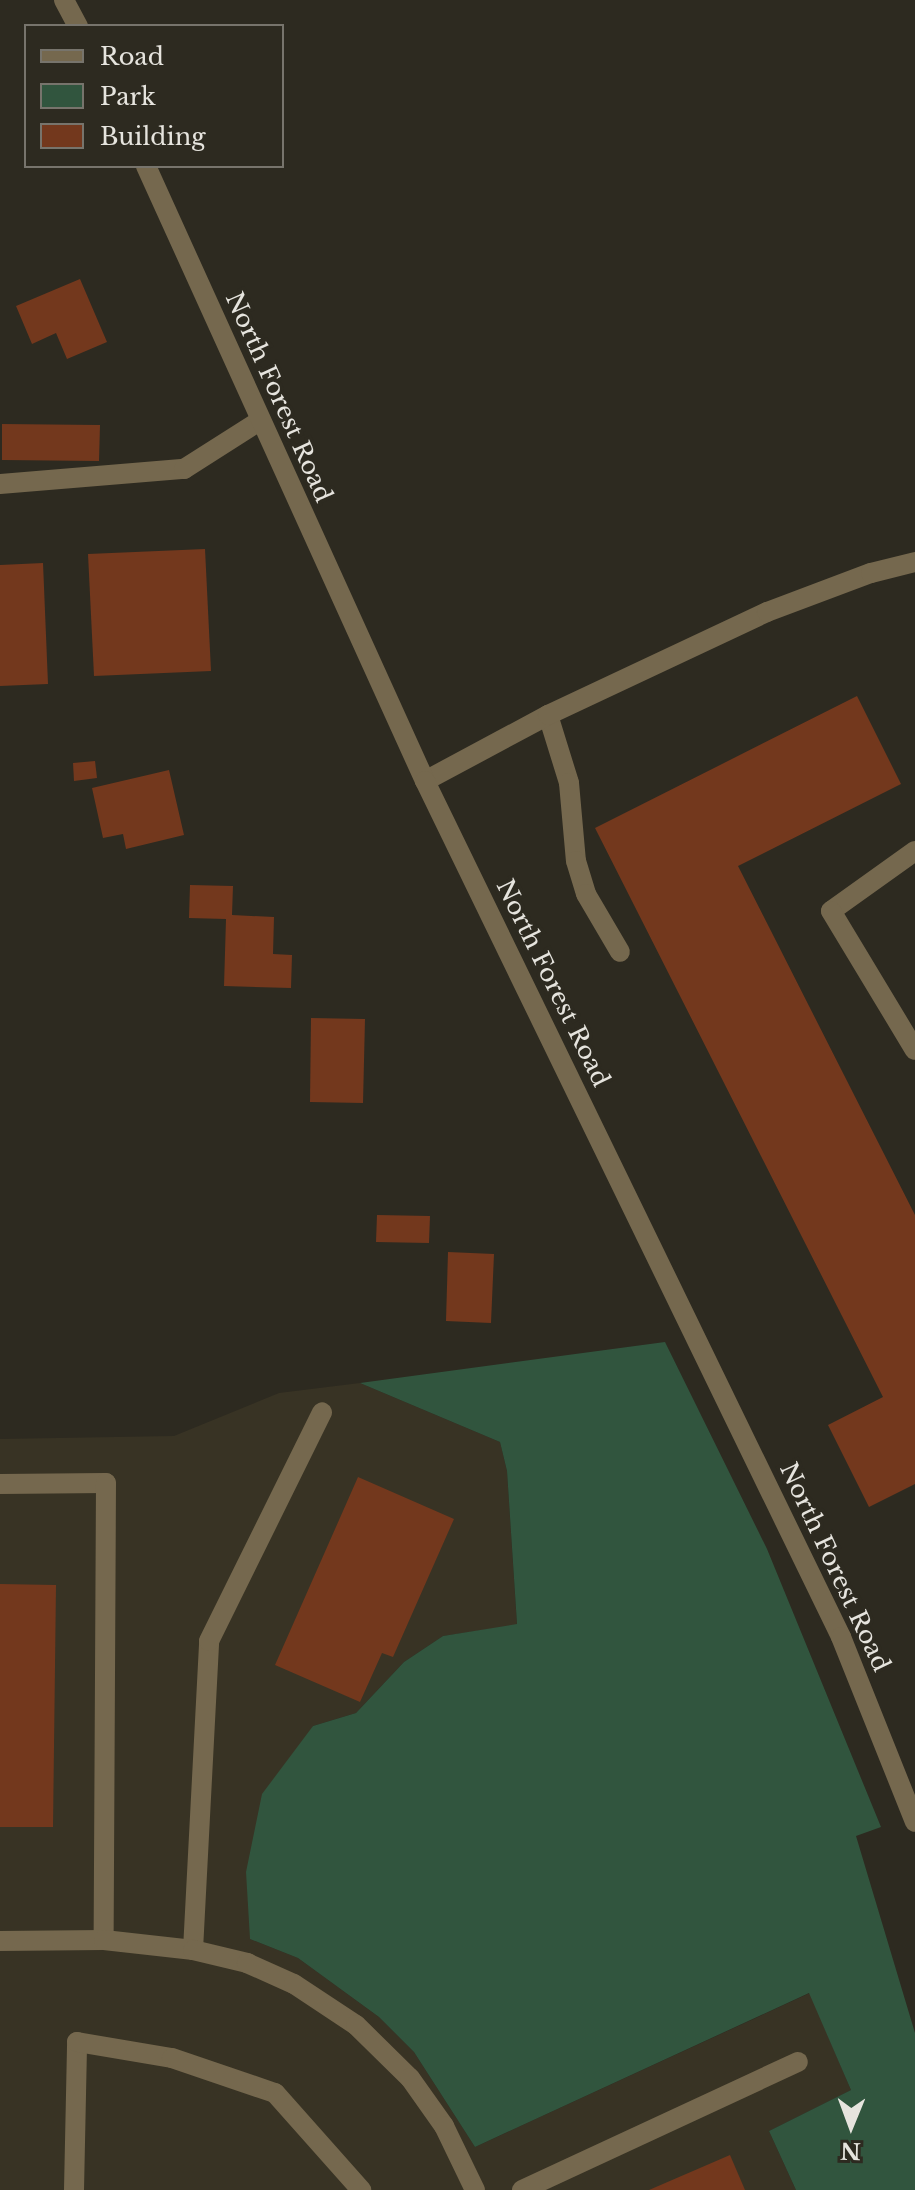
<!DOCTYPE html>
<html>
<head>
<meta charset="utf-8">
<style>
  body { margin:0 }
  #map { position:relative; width:915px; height:2190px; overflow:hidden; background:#2d2a20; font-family:"Libre Baskerville",serif }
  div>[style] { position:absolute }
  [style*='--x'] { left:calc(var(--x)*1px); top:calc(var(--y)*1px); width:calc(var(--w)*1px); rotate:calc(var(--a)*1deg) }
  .built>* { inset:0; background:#383324 }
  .green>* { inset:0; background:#31553e }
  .building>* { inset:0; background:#73381d }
  .service>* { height:20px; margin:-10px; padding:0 10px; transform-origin:10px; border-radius:10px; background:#75684e }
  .minor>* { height:20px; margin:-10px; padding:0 10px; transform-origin:10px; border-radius:10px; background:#75684e }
  .tertiary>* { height:20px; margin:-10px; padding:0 10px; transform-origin:10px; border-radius:10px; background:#75684e }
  span { translate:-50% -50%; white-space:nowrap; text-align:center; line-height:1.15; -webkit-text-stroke:7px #2d2a20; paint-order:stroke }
  .street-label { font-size:24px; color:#e6e4de }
  .legend { position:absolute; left:24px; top:24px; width:260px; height:144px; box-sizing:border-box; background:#2d2a20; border:2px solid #77746c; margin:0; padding:10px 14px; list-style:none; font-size:24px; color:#e6e4de }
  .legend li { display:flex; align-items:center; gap:16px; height:40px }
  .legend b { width:40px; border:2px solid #77746c }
  .north { position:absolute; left:811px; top:2086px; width:80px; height:80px; -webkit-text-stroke:6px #2d2a20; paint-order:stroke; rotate:181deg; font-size:22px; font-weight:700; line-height:32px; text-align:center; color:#e6e4de }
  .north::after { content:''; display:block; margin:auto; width:28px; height:36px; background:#e6e4de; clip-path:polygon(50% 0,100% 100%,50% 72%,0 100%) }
</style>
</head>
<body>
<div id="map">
  <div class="built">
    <div style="clip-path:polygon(360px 1383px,500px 1442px,507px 1471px,517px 1625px,443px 1636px,404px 1662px,356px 1713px,313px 1726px,250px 1939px,298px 1958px,379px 2017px,414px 2052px,475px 2147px,810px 1993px,851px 2090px,769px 2131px,796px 2190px,0 2190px,0 1439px,174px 1436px,279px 1393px)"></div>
  </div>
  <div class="green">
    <div style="clip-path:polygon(665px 1342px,767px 1549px,881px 1827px,856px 1836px,915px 2033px,915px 2190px,796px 2190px,769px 2131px,851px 2090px,809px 1993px,475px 2147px,414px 2052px,379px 2017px,298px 1958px,250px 1939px,246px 1872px,262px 1794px,313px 1726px,356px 1713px,404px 1662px,443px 1636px,517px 1624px,507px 1471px,500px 1442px,360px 1383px)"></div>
  </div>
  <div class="building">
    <div style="clip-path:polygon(80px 279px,107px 342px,67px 359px,56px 333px,32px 344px,16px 306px)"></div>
    <div style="clip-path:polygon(2px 424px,100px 425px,99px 461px,2px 460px)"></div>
    <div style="clip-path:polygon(205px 549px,211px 671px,94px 676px,88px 554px)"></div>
    <div style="clip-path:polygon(43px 563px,48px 684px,0 686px,0 565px)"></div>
    <div style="clip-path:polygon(857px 696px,901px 784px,738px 866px,915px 1215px,915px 1484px,869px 1507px,828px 1425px,883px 1397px,595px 828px)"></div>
    <div style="clip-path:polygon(95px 761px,97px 778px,74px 781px,73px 763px)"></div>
    <div style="clip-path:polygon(169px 770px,184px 835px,126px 849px,123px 834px,103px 838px,92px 788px)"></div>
    <div style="clip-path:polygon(190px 885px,233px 886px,232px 915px,274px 917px,273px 954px,292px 955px,291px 988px,224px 986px,226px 919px,189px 918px)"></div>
    <div style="clip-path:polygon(311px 1018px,365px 1019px,363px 1103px,310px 1102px)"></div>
    <div style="clip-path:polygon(377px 1215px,430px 1216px,429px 1243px,376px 1242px)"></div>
    <div style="clip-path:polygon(448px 1252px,494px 1254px,491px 1323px,446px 1321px)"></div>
    <div style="clip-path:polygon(358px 1477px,454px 1519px,393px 1657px,382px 1653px,360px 1702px,275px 1665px)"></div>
    <div style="clip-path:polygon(0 1584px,56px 1585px,53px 1827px,0 1827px)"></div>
    <div style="clip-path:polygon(730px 2155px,745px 2190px,649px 2190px)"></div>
  </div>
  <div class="service">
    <div style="--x:0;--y:484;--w:185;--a:-4.7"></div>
    <div style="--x:184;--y:469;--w:91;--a:-32.5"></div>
    <div style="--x:548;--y:715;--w:71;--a:72.8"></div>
    <div style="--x:569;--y:783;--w:78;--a:84.9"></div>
    <div style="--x:576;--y:861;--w:34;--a:73"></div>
    <div style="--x:586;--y:894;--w:67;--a:59.6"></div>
    <div style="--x:425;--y:781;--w:140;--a:-28.2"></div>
    <div style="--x:548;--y:715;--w:242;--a:-25.2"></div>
    <div style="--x:767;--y:612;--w:111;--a:-20.6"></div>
    <div style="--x:871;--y:573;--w:45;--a:-14"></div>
    <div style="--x:915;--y:851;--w:103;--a:144.5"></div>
    <div style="--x:831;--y:911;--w:162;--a:58.9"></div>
    <div style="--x:0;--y:1484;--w:106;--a:-0.5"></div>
    <div style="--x:106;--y:1483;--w:457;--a:90.3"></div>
    <div style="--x:193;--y:1950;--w:309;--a:-87"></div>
    <div style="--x:209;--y:1641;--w:255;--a:-63.7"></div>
    <div style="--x:74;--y:2190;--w:148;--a:-88.8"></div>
    <div style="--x:77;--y:2042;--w:96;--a:9.6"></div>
    <div style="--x:172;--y:2058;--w:109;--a:18.8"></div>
    <div style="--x:275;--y:2093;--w:130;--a:48.4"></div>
    <div style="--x:522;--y:2190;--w:304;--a:-24.9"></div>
  </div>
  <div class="minor">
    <div style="--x:0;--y:1941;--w:104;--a:-0.6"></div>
    <div style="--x:104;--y:1940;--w:90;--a:6.4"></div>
    <div style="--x:193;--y:1950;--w:56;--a:13.5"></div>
    <div style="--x:247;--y:1963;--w:51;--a:24.1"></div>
    <div style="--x:294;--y:1984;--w:74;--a:33.5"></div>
    <div style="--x:356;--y:2025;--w:76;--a:44.5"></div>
    <div style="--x:410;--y:2078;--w:59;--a:54.7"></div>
    <div style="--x:444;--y:2126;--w:71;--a:64.2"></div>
  </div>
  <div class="tertiary">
    <div style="--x:64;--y:0;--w:30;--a:62"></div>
    <div style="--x:146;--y:166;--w:675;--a:65.6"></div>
    <div style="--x:425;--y:781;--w:952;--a:64.08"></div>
    <div style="--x:841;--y:1637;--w:199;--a:68.2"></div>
  </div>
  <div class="street-label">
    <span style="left:279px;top:397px;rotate:66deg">North Forest Road</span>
    <span style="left:553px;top:983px;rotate:64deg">North Forest Road</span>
    <span style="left:835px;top:1567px;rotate:65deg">North Forest Road</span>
  </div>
  <ul class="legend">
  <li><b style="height:10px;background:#75684e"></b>Road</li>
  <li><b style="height:22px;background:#31553e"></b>Park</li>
  <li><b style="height:22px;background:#73381d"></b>Building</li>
  </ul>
  <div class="north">N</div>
</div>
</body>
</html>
